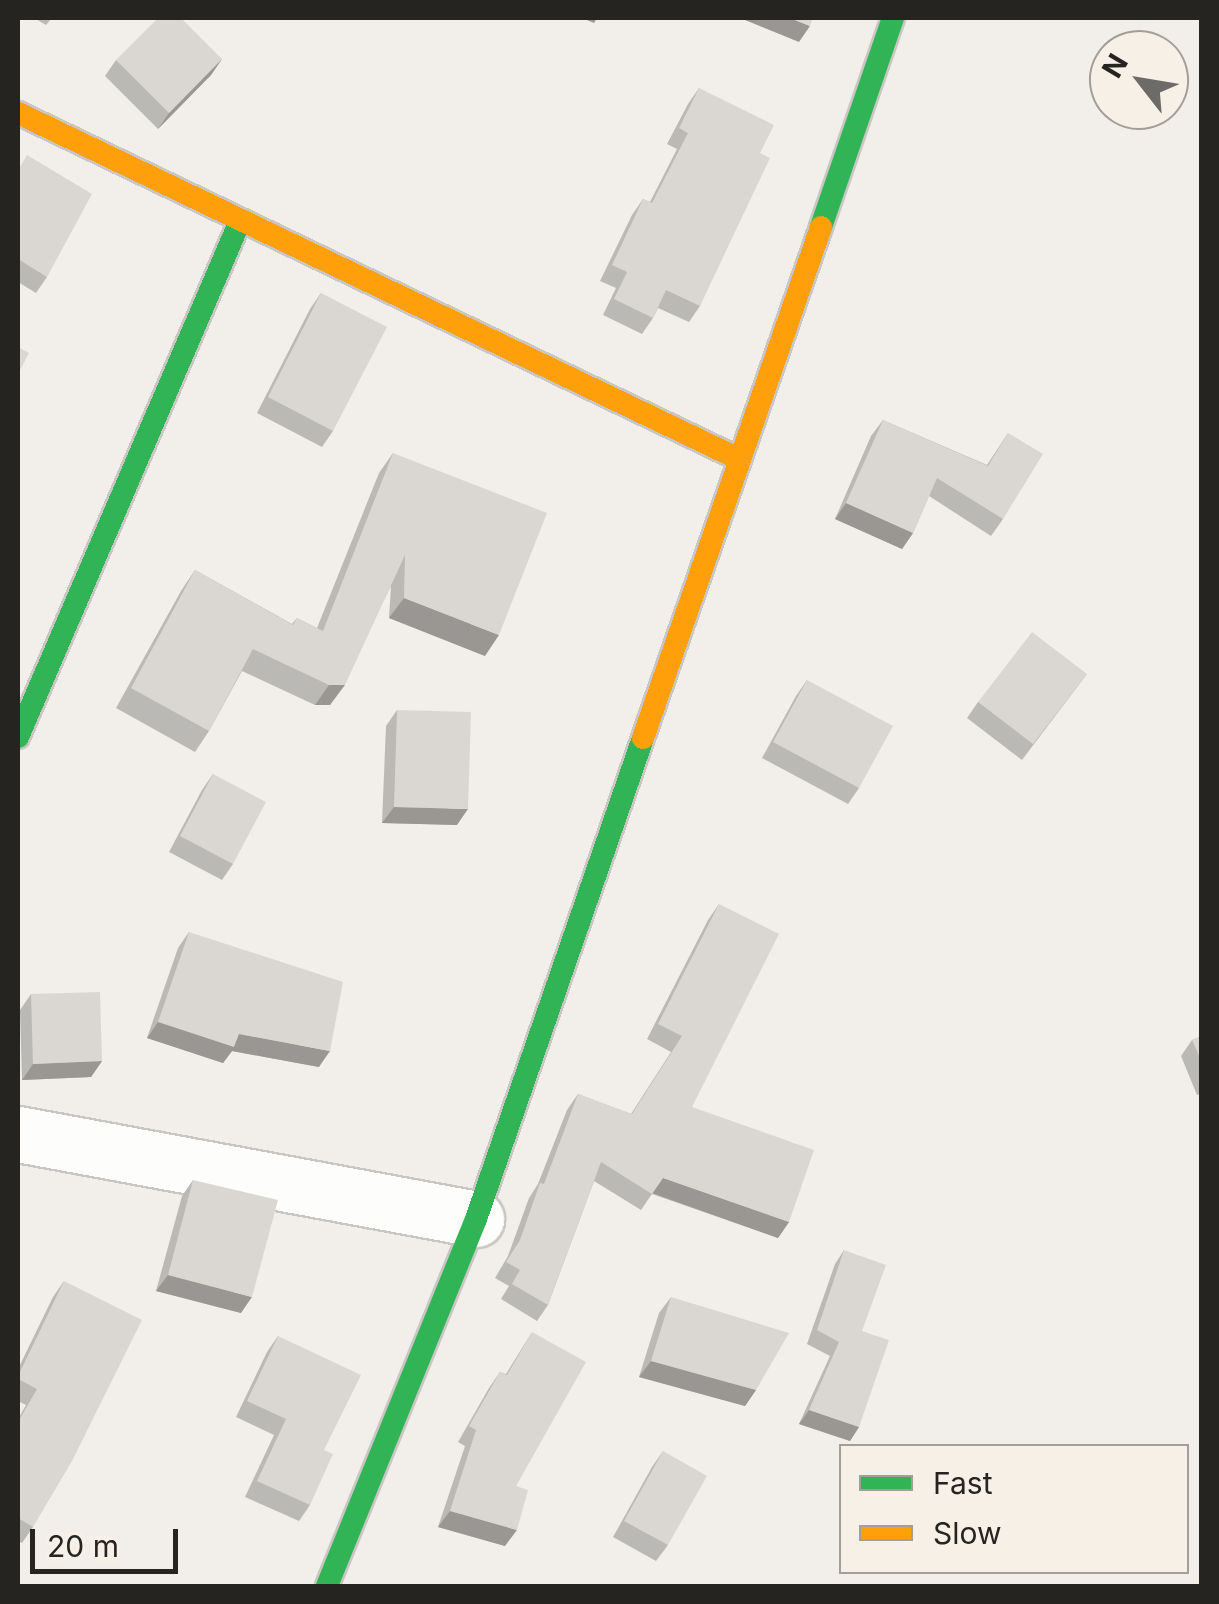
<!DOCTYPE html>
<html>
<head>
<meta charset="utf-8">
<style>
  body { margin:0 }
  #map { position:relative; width:1219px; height:1604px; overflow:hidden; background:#f2efea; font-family:Inter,sans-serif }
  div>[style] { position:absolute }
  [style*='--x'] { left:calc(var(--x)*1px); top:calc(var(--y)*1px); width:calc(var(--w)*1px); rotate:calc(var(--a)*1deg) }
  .roads { filter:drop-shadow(2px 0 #c9c6c3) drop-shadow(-2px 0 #c9c6c3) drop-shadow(0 2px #c9c6c3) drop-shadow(0 -2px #c9c6c3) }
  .street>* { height:55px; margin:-27.5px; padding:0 27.5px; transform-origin:27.5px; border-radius:27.5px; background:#fdfdfc }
  .fast>* { height:22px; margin:-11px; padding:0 11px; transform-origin:11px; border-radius:11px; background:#30b455 }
  .slow>* { height:22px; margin:-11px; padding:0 11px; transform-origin:11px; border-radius:11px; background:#ff9f0a }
  .wall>* { inset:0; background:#bbb9b5 }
  .shaded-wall>* { inset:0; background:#999694 }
  .building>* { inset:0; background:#dad7d3 }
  span { translate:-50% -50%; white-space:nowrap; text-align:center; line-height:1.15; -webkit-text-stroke:10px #f6f0e6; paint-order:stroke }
  .frame { position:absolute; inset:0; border:20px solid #262420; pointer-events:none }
  .legend { position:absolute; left:839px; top:1444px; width:350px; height:130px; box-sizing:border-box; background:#f6f0e6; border:2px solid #a39e97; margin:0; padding:12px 18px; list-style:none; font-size:30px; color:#262420 }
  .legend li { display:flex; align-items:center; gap:20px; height:50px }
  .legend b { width:50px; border:2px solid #a39e97 }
  .north { position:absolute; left:1089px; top:30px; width:100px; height:100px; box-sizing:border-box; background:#f6f0e6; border:2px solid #a39e97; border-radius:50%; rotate:301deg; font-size:28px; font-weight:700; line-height:40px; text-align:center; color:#262420 }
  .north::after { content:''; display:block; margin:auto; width:35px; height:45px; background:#6d6b67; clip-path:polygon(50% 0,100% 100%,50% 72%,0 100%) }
  .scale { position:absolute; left:30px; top:1529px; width:148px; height:45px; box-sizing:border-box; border:5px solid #262420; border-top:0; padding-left:12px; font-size:30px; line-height:35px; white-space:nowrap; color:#262420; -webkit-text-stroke:8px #f6f0e6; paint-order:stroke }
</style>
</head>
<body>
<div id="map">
  <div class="roads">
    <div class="street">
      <div style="--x:18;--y:1134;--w:466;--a:10.5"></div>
    </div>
    <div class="fast">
      <div style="--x:821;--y:227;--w:221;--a:-71"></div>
      <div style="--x:18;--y:737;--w:562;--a:-66.72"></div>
      <div style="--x:327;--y:1586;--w:396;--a:-67.9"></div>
      <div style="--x:476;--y:1219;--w:509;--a:-70.85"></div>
    </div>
    <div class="slow">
      <div style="--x:18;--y:113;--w:800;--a:25.64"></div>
      <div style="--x:643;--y:738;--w:541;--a:-70.79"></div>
    </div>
  </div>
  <div class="wall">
    <div style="clip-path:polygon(34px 18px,52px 18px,46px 25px)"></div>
    <div style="clip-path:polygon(222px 59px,211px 75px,158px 129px,105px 76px,116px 60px)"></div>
    <div style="clip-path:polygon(699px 88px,760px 153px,700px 306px,689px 322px,658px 308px,653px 318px,642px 334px,603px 315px,616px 288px,600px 281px,632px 215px,643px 199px,650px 202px,677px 149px,667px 144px,688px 104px)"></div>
    <div style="clip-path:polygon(18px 171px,47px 277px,36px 293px,18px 282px)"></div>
    <div style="clip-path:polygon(321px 293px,333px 431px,322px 447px,257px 413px,310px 309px)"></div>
    <div style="clip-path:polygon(883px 420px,987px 465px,1008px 433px,1003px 519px,991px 536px,929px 496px,913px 533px,902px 549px,835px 519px,871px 436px)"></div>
    <div style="clip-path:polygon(393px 453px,485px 656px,389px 618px,391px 586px,330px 705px,315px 705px,242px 671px,209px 731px,195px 752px,116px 708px,181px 591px,195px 570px,292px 624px,297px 618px,317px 628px,379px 473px)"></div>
    <div style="clip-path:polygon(1087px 674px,1022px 760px,967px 718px,978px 702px)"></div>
    <div style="clip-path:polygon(807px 680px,859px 788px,848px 804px,762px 758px,796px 696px)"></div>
    <div style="clip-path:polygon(397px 710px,457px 825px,382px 823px,386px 726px)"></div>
    <div style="clip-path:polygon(213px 774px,233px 864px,222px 880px,169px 852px,202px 790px)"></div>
    <div style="clip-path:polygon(719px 904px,692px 1107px,789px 1222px,778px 1238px,652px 1194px,641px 1210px,594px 1181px,548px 1305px,537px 1321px,501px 1299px,509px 1286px,495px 1278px,508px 1256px,529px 1198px,538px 1184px,567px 1110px,578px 1094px,631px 1114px,671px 1052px,647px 1039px,708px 920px)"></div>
    <div style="clip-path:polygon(189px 932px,319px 1067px,232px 1051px,223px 1063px,147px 1038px,178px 948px)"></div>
    <div style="clip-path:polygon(31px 994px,102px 1061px,91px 1077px,22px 1080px,20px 1010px)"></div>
    <div style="clip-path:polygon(1202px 1036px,1202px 1094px,1197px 1095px,1181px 1056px,1192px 1040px)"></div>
    <div style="clip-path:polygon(193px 1180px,241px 1313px,156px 1291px,182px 1196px)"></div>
    <div style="clip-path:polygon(844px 1250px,862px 1331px,859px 1427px,850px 1441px,799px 1424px,830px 1356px,807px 1344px,835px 1264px)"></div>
    <div style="clip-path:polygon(64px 1281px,33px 1527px,22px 1543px,18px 1541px,18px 1419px,26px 1405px,18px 1401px,18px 1369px,53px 1297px)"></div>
    <div style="clip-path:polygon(671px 1297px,756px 1390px,745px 1406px,639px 1377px,659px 1313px)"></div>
    <div style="clip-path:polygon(532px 1332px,516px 1486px,505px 1546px,438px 1527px,465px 1446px,458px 1442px,489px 1388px,500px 1372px,506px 1374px)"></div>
    <div style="clip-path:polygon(278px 1336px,324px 1450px,310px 1505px,299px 1521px,245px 1497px,274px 1435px,236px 1417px,267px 1352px)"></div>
    <div style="clip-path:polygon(663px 1451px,668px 1545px,656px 1561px,613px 1537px,652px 1467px)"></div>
  </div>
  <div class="shaded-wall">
    <div style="clip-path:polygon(582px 18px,597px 18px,594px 23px)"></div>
    <div style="clip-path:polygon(740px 18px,790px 18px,810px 26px,799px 42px)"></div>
    <div style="clip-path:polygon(222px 59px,211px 75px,158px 129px,169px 113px)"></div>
    <div style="clip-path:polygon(846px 503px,913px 533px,902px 549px,835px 519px)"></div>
    <div style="clip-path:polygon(404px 598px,499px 635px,485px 656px,389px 618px)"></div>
    <div style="clip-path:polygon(329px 685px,345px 685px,330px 705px,315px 705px)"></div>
    <div style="clip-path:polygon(394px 807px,468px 809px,457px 825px,382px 823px)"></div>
    <div style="clip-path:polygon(158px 1022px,239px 1034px,330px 1051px,319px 1067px,232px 1051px,223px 1063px,147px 1038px)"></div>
    <div style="clip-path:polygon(102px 1061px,91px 1077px,22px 1080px,33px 1064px)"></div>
    <div style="clip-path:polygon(663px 1178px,789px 1222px,778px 1238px,652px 1193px)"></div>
    <div style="clip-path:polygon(168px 1275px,252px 1297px,241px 1313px,156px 1291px)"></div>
    <div style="clip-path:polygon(651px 1361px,756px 1390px,745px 1406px,639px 1377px)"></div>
    <div style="clip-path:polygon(809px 1410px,859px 1427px,850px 1441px,799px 1424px)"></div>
    <div style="clip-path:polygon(450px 1511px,517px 1530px,505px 1546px,438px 1527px)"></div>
  </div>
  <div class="building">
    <div style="clip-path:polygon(158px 18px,181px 18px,222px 59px,169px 113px,116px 60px)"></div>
    <div style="clip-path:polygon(790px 18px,813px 18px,810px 26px)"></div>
    <div style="clip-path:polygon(699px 88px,774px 125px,760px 153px,770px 158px,700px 306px,666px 290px,653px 318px,614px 299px,627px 272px,612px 265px,643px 199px,652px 203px,688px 133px,679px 128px)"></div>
    <div style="clip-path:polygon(27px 155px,92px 194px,47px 277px,18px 259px,18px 170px)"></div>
    <div style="clip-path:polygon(321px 293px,387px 327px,333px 431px,268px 397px)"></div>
    <div style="clip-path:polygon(18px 347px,29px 353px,18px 374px)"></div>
    <div style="clip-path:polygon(883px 420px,988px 466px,1008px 433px,1043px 454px,1003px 519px,937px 478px,913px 533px,846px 503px)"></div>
    <div style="clip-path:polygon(393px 453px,547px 513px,499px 635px,404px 598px,405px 555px,345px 685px,329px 685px,253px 649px,209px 731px,131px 688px,195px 570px,293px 625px,297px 618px,323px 631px)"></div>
    <div style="clip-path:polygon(1032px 632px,1087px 674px,1033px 744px,978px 702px)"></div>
    <div style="clip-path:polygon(807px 680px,893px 726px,859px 788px,773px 742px)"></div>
    <div style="clip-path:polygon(397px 710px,471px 712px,468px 809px,394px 807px)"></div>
    <div style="clip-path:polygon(213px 774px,266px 802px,233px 864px,180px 836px)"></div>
    <div style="clip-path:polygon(719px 904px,779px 934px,692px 1107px,814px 1150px,789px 1222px,663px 1178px,652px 1194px,601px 1162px,548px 1305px,512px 1284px,520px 1270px,506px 1262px,520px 1240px,540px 1183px,544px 1184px,578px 1094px,632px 1114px,682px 1036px,658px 1024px)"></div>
    <div style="clip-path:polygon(189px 932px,343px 982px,330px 1051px,239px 1034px,234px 1047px,158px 1022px)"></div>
    <div style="clip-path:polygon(100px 992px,102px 1061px,33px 1064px,31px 994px)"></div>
    <div style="clip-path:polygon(1202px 1036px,1202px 1062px,1192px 1040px)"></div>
    <div style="clip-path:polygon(193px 1180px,278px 1200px,252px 1297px,168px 1275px)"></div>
    <div style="clip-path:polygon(844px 1250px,886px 1265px,862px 1331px,889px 1340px,859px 1427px,809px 1410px,839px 1342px,817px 1330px)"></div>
    <div style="clip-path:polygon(64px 1281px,142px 1320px,72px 1461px,33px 1527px,18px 1518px,18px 1422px,37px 1389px,18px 1379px,18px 1376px)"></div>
    <div style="clip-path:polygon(671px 1297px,789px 1333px,756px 1390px,651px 1361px)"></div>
    <div style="clip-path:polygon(532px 1332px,586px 1362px,516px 1486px,528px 1490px,517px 1530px,450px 1511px,476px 1430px,469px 1426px,500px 1372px,507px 1375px)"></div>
    <div style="clip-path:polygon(278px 1336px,361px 1375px,324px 1450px,333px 1454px,310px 1505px,257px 1481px,286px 1419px,247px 1401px)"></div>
    <div style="clip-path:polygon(663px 1451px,707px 1476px,668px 1545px,624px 1521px)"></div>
  </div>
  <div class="frame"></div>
  <ul class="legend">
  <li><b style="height:12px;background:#30b455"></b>Fast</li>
  <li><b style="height:12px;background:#ff9f0a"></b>Slow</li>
  </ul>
  <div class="north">N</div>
  <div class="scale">20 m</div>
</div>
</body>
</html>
